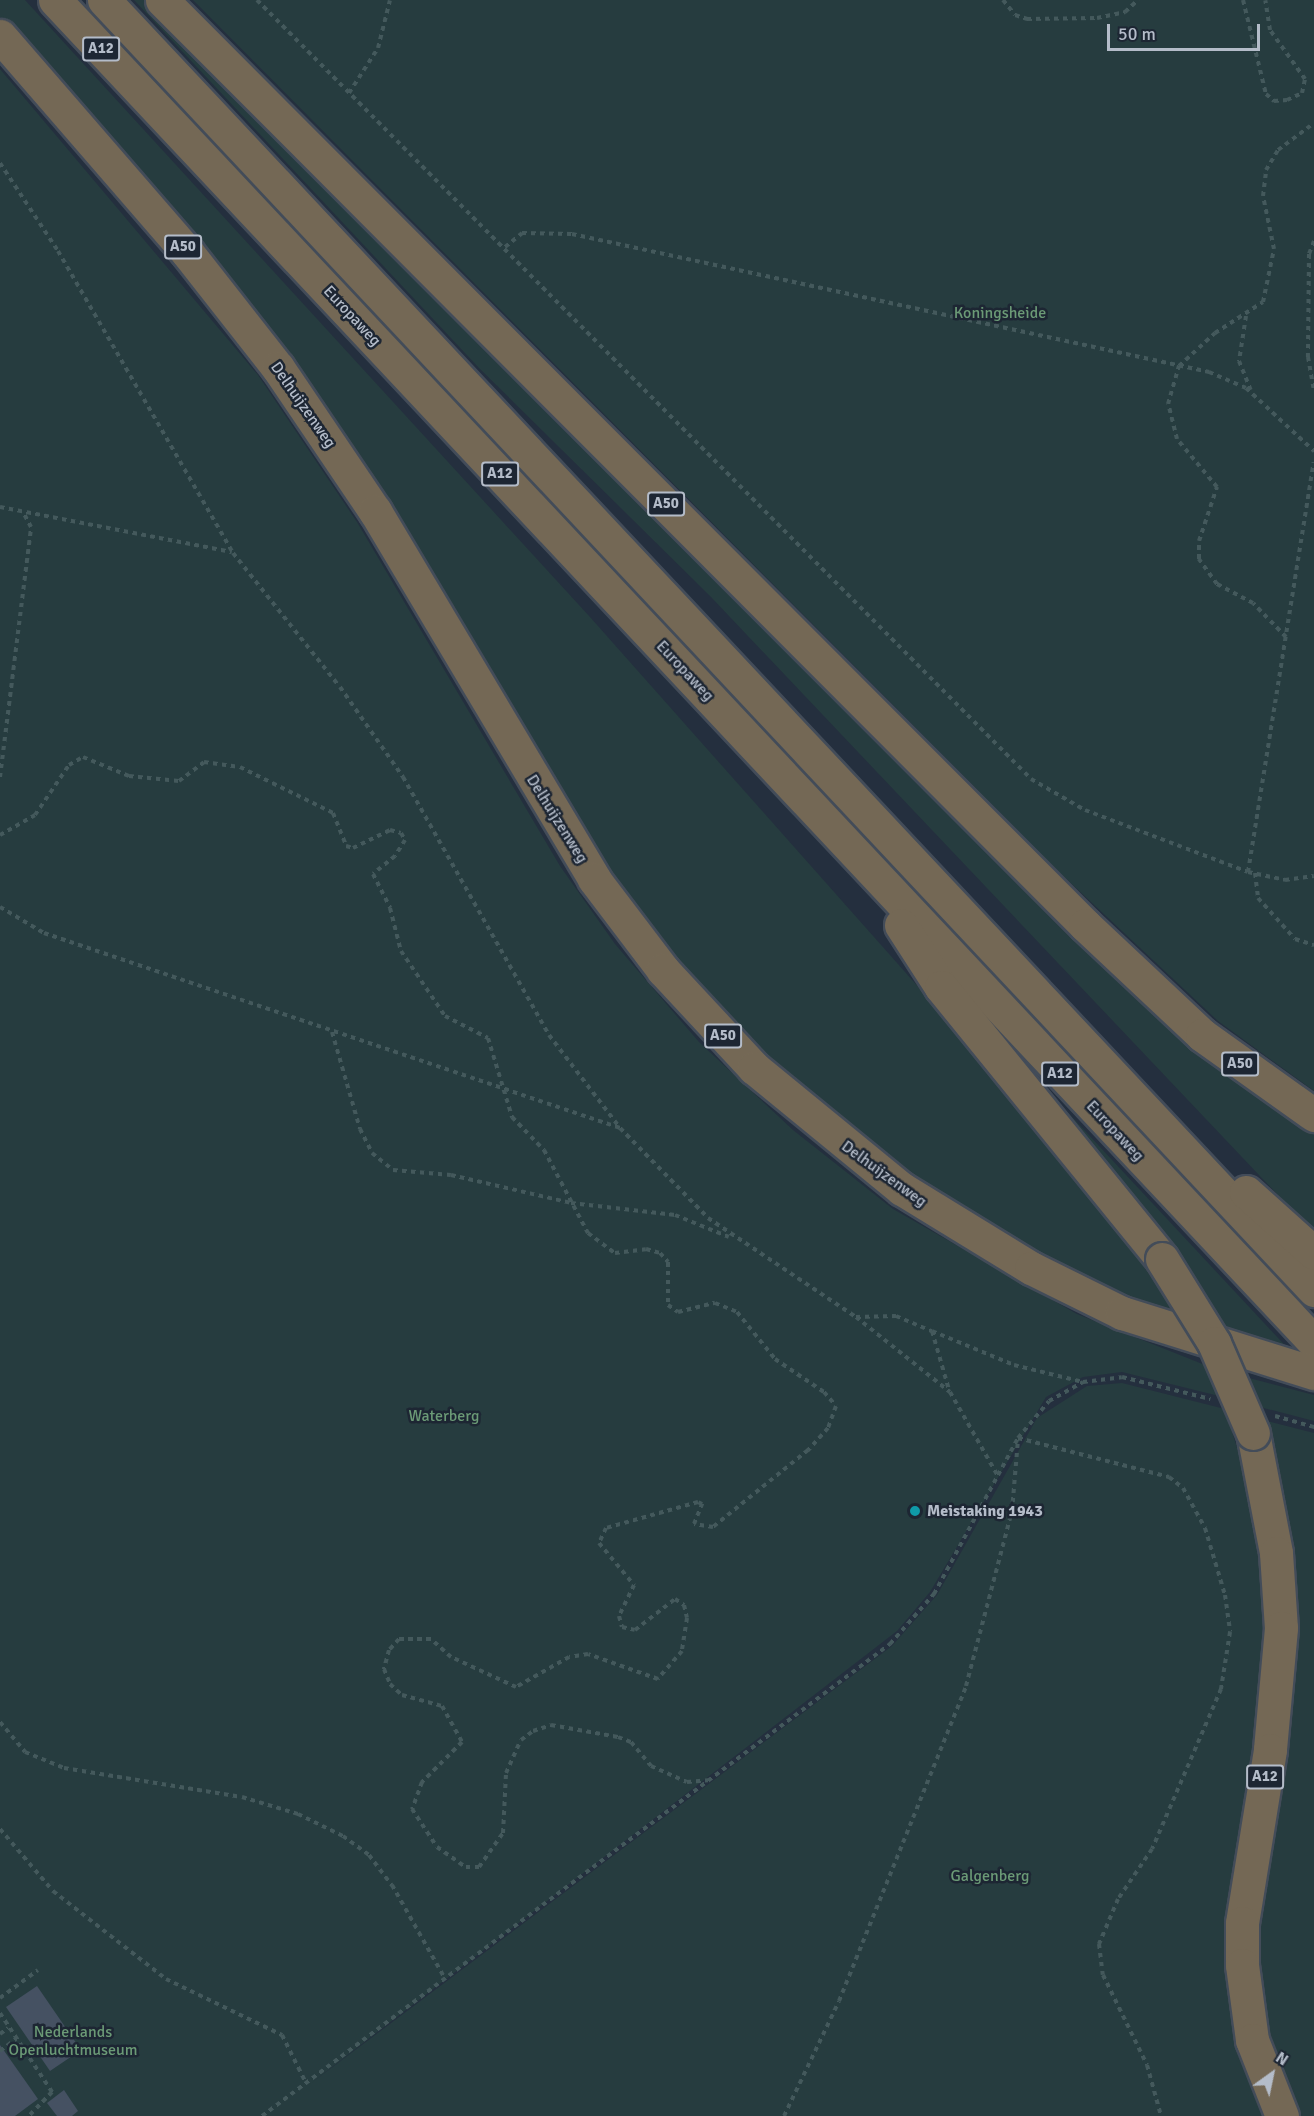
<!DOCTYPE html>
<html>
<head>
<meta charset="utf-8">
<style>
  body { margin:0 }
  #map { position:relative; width:1314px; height:2116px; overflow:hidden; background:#242f3e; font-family:Signika,sans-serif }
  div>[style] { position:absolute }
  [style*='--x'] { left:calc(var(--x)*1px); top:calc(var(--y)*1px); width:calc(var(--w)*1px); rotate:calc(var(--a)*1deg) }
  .green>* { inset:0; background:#263c3f }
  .building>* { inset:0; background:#455162 }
  .path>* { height:4px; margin-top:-2px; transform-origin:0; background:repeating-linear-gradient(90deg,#44595c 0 4.5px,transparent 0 9px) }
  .roads { filter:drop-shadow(2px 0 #434c59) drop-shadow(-2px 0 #434c59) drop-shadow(0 2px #434c59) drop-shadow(0 -2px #434c59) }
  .highway>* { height:33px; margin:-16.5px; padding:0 16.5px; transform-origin:16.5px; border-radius:16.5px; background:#746855 }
  .bridges { filter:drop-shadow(2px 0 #434c59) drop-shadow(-2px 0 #434c59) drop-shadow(0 2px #434c59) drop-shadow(0 -2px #434c59) }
  .highway-bridge>* { height:33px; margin:-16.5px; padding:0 16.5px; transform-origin:16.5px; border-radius:16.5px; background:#746855 }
  .dots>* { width:16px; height:16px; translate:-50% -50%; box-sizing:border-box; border:3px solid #1d2633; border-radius:50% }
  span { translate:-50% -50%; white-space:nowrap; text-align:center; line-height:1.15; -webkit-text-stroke:5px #1d2633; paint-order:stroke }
  .shield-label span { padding:2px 4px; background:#1d2633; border:2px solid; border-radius:4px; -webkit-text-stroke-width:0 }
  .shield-label { font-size:15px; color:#b4bcc9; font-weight:700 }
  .park-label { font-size:16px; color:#6b9a76 }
  .street-label { font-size:16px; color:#b4bcc9 }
  .poi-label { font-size:16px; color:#b4bcc9; font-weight:700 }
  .left { translate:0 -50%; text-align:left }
  .north { position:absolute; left:1242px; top:2044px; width:60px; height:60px; -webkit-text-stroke:4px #1d2633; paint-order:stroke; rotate:33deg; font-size:16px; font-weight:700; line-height:24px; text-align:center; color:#b4bcc9 }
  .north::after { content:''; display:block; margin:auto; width:21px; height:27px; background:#b4bcc9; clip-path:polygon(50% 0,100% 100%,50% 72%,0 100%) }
  .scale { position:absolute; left:1107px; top:24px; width:153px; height:27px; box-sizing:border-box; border:3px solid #b4bcc9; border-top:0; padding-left:8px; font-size:18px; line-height:21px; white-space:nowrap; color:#b4bcc9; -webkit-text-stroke:4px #1d2633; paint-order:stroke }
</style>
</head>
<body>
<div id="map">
  <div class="green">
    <div style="clip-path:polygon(0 0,25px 0,590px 617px,937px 1008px,1116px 1226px,1180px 1319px,1038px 1256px,914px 1181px,756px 1051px,666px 953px,602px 866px,516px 726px,41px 63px,0 17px)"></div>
    <div style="clip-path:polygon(134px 0,144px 0,1202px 1053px,1314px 1131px,1314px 1233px,711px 597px,479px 368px)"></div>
    <div style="clip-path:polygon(193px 0,1314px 0,1314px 1091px,1218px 1021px,1059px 872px)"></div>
    <div style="clip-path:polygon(0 69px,258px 375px,357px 522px,560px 866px,615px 944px,699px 1042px,793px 1130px,893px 1209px,1077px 1314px,1205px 1365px,1219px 1396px,1122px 1372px,1083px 1377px,1046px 1397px,930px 1592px,897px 1631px,310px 2084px,892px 1646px,937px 1595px,1037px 1418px,1087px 1386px,1122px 1383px,1225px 1409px,1256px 1509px,1268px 1658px,1244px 1822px,1267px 2116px,0 2116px)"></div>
    <div style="clip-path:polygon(995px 1030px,1059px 1103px,1293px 1354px,1220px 1332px)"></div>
    <div style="clip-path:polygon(1245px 1377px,1314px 1395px,1314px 1421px,1256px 1406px)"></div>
    <div style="clip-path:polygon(1259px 1419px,1314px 1433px,1314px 2116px,1295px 2116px,1274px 2075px,1254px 1948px,1271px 1807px)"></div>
  </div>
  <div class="building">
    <div style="clip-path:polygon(37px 1986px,81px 2050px,50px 2071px,6px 2007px)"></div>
    <div style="clip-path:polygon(0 2045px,38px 2099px,15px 2116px,0 2116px)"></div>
    <div style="clip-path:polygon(64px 2090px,78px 2111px,72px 2116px,57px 2116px,47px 2103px)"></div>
  </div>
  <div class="path">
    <div style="--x:257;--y:0;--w:1098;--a:45.18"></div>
    <div style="--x:1031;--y:779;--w:62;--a:29.9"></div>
    <div style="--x:1085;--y:810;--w:174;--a:20.8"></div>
    <div style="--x:1248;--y:872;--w:38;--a:12"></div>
    <div style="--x:1285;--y:880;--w:29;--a:-8"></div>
    <div style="--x:1003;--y:0;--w:19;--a:51"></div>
    <div style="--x:1015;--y:15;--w:13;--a:18"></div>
    <div style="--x:1027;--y:19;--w:70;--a:-0.8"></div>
    <div style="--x:1097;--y:18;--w:29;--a:-12"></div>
    <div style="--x:1125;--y:12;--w:18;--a:-43"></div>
    <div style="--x:1243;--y:0;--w:97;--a:76.3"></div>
    <div style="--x:1266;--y:94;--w:11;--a:41"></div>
    <div style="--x:1274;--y:101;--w:13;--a:-4"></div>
    <div style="--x:1287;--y:100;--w:17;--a:-25"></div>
    <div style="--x:1302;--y:93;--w:14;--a:-78"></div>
    <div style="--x:1305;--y:79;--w:60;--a:-125.5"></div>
    <div style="--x:1270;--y:30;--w:30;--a:-99"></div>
    <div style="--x:349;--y:93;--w:54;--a:-57.2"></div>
    <div style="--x:378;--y:48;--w:49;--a:-76"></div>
    <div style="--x:0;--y:163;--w:105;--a:56.6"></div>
    <div style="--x:58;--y:251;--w:349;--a:59.9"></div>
    <div style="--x:233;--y:553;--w:171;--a:51.4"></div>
    <div style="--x:340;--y:687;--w:110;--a:55"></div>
    <div style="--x:403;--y:777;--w:296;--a:60.5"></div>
    <div style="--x:549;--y:1035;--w:117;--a:52.6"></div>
    <div style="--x:620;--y:1128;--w:126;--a:45.6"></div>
    <div style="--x:708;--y:1218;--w:178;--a:33.8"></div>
    <div style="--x:856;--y:1317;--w:120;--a:38.6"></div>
    <div style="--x:950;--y:1392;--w:97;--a:60.3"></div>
    <div style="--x:1314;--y:241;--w:14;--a:111"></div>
    <div style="--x:1309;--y:254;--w:103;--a:90.6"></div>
    <div style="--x:1308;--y:357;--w:35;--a:80"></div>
    <div style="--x:505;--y:247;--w:22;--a:-39"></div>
    <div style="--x:522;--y:233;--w:50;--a:1.1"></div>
    <div style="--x:572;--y:234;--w:652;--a:12.22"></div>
    <div style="--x:1209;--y:372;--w:40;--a:23.4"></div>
    <div style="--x:1246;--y:388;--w:93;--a:42.8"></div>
    <div style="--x:1246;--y:316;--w:46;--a:98.8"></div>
    <div style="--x:1239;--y:361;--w:31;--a:68"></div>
    <div style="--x:0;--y:507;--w:236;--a:11"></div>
    <div style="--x:1286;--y:637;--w:47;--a:-134.1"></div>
    <div style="--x:1253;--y:603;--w:41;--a:-152.2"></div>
    <div style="--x:1217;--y:584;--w:31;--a:-126"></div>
    <div style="--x:1199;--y:559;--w:18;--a:-90"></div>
    <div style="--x:1199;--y:541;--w:57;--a:-71.6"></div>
    <div style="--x:1217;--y:487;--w:62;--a:-129.8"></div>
    <div style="--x:1177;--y:439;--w:36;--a:-104"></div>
    <div style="--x:1168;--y:404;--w:40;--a:-74"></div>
    <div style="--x:1179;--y:366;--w:49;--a:-42.5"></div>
    <div style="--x:1215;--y:333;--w:57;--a:-32.9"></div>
    <div style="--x:1263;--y:302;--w:54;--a:-78.3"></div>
    <div style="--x:1274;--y:249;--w:54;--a:-101.7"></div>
    <div style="--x:1263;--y:196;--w:26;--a:-83"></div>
    <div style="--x:1266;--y:170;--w:23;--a:-59"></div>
    <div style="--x:1278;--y:150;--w:45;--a:-36.9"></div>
    <div style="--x:0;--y:777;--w:252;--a:-82.9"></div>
    <div style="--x:31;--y:527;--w:17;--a:-118"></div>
    <div style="--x:0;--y:835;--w:40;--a:-29.7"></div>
    <div style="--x:35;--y:815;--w:60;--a:-55.8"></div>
    <div style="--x:69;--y:765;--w:16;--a:-30"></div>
    <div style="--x:83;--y:757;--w:50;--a:22.4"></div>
    <div style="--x:129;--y:776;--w:50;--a:5.7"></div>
    <div style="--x:179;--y:781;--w:31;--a:-37"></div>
    <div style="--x:204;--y:762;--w:36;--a:8"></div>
    <div style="--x:240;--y:767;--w:104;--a:26.3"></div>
    <div style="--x:333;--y:813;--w:35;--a:68"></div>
    <div style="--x:346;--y:846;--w:7;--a:16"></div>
    <div style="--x:353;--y:848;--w:41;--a:-25.9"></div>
    <div style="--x:390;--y:830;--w:11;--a:15"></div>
    <div style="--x:401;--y:833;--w:8;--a:60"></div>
    <div style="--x:405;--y:840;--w:19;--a:122"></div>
    <div style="--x:395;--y:856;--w:28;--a:141"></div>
    <div style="--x:373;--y:874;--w:38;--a:63"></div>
    <div style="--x:390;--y:908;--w:44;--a:75.7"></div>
    <div style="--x:401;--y:951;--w:78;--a:55.9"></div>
    <div style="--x:445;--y:1016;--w:48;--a:27.1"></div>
    <div style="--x:488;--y:1038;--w:83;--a:73.1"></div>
    <div style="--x:512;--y:1117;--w:46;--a:45.9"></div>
    <div style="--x:544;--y:1150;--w:94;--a:62.1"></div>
    <div style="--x:588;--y:1233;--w:34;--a:37"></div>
    <div style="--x:615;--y:1253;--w:31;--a:-7"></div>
    <div style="--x:646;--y:1249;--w:15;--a:16"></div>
    <div style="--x:660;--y:1253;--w:12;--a:48"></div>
    <div style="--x:668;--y:1262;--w:43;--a:90"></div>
    <div style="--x:668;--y:1305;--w:12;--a:35"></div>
    <div style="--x:678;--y:1312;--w:38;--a:-14"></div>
    <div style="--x:715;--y:1303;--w:24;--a:22"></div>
    <div style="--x:737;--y:1312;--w:60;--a:51"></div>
    <div style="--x:775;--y:1359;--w:59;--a:34"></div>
    <div style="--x:824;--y:1392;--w:18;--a:49"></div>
    <div style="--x:836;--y:1406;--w:23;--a:110"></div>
    <div style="--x:828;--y:1428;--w:30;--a:132"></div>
    <div style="--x:808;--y:1450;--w:122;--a:141"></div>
    <div style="--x:713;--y:1527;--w:19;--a:-171"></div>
    <div style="--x:694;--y:1524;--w:22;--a:-68"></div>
    <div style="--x:702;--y:1504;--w:4;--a:-153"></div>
    <div style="--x:698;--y:1502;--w:96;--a:164.2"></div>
    <div style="--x:606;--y:1528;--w:17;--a:115"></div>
    <div style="--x:599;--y:1543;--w:55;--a:50.2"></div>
    <div style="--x:634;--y:1585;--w:34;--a:116"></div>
    <div style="--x:619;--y:1616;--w:11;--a:75"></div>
    <div style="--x:622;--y:1627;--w:13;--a:13"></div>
    <div style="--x:635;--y:1630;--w:51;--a:-37.8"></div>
    <div style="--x:675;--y:1599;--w:11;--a:34"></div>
    <div style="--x:684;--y:1605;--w:13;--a:77"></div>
    <div style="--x:687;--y:1618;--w:33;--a:99"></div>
    <div style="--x:682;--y:1651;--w:37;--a:131"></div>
    <div style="--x:658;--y:1679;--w:74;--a:-160.3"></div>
    <div style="--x:588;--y:1654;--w:19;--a:171"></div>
    <div style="--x:569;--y:1657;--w:61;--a:150.5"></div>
    <div style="--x:516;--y:1687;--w:72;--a:-155.2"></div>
    <div style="--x:451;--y:1657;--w:27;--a:-138"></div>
    <div style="--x:431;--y:1639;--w:32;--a:180"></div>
    <div style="--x:399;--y:1639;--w:15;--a:132"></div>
    <div style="--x:389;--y:1650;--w:20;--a:105"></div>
    <div style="--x:384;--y:1669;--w:16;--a:68"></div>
    <div style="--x:390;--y:1684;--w:16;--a:43"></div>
    <div style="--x:402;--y:1695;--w:41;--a:15.4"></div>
    <div style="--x:442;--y:1706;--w:41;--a:60.9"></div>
    <div style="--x:462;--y:1742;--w:57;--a:135"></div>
    <div style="--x:422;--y:1782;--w:29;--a:110"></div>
    <div style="--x:412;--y:1809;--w:45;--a:56.7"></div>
    <div style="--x:437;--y:1847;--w:35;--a:35"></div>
    <div style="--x:466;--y:1867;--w:13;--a:0"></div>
    <div style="--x:479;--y:1867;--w:42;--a:-54.8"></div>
    <div style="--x:503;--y:1833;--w:60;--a:-87.1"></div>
    <div style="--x:506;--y:1773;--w:36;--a:-66"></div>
    <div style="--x:521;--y:1740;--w:15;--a:-37"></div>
    <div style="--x:533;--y:1731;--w:19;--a:-18"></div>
    <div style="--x:551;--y:1725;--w:68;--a:10.2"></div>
    <div style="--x:618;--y:1737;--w:14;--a:21"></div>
    <div style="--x:631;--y:1742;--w:31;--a:50"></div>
    <div style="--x:651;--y:1766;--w:39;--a:24"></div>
    <div style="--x:687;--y:1782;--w:21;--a:-5"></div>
    <div style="--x:1248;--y:872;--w:415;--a:-80.9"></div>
    <div style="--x:1255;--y:873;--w:25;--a:83"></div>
    <div style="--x:1258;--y:898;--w:55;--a:47.9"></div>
    <div style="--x:1295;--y:939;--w:20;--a:18"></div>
    <div style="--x:0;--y:907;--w:51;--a:30.6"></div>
    <div style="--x:44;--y:933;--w:608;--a:18.7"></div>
    <div style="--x:332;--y:1032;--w:101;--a:73.9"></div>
    <div style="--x:360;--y:1129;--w:27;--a:63"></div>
    <div style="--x:372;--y:1153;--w:27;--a:39"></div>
    <div style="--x:393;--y:1170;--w:58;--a:4.9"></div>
    <div style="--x:451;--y:1175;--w:123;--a:13.1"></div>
    <div style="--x:571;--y:1203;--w:105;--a:6.6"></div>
    <div style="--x:675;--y:1215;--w:58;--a:22.2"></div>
    <div style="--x:856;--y:1317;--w:40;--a:-1.4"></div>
    <div style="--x:896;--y:1316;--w:39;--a:23"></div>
    <div style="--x:932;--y:1331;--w:61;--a:73.9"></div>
    <div style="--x:932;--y:1331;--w:89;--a:22.5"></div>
    <div style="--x:1014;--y:1365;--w:71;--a:13.8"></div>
    <div style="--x:1275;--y:1416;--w:41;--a:15.8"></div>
    <div style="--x:1018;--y:1438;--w:156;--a:14.5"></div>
    <div style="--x:1169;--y:1477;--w:18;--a:38"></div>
    <div style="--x:1183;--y:1488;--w:46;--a:61.2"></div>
    <div style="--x:1205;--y:1528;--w:70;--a:73.4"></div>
    <div style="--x:1225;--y:1595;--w:37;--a:82"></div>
    <div style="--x:1230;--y:1632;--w:58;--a:99"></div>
    <div style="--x:1221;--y:1689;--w:174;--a:113.3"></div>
    <div style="--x:1152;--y:1849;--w:60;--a:124.2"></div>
    <div style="--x:1118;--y:1899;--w:49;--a:112.9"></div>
    <div style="--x:1099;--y:1944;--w:31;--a:83"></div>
    <div style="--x:1103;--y:1975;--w:100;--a:63.9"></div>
    <div style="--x:1147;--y:2065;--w:53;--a:74.6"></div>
    <div style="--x:0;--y:1722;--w:39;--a:50"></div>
    <div style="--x:25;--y:1752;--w:42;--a:22.3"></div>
    <div style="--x:64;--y:1768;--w:180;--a:9.3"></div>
    <div style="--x:242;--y:1797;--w:59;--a:16.9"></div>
    <div style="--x:298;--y:1814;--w:50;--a:26.1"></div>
    <div style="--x:343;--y:1836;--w:32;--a:36"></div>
    <div style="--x:369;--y:1855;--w:38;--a:53"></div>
    <div style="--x:392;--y:1885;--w:106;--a:60.5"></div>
    <div style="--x:0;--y:1829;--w:82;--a:49.5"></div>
    <div style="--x:53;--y:1891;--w:143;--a:37.9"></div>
    <div style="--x:166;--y:1979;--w:129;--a:25.8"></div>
    <div style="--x:282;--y:2035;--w:54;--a:63.4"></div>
    <div style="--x:0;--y:1998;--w:47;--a:-36.4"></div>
    <div style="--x:0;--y:2013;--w:95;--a:56.6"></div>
    <div style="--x:52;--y:2092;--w:33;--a:134"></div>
    <div style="--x:0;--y:2034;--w:10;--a:-37"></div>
    <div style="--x:0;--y:2051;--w:20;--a:-37"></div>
    <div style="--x:262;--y:2116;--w:786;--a:-36.93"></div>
    <div style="--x:890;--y:1644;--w:67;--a:-48.7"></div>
    <div style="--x:934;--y:1594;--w:177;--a:-61.7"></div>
    <div style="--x:1018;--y:1438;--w:48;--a:-50"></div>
    <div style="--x:1049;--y:1401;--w:39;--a:-29"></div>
    <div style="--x:1083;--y:1382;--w:39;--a:-7"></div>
    <div style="--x:1122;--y:1377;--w:91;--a:14"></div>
    <div style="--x:784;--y:2116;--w:127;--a:-64.4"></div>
    <div style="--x:839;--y:2001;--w:340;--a:-68"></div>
    <div style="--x:966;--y:1686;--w:181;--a:-75.3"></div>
    <div style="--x:1012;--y:1511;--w:72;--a:-85.2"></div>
  </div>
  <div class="roads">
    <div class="highway">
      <div style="--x:55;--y:0;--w:1840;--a:46.83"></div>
      <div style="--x:104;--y:0;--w:1769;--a:46.83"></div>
      <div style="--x:162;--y:0;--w:1307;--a:45.06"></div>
      <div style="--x:1085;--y:925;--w:161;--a:43.2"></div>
      <div style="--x:1202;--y:1035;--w:138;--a:35.5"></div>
      <div style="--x:0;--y:36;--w:286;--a:49.1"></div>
      <div style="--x:187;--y:252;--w:147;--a:51.9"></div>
      <div style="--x:278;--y:368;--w:173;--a:55.9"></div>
      <div style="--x:375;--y:511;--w:428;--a:59.2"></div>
      <div style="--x:594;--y:879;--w:114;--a:52.8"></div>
      <div style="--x:663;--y:970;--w:134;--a:47.1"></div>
      <div style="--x:754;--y:1068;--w:191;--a:39.3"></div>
      <div style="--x:902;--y:1189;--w:151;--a:31.5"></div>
      <div style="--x:1031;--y:1268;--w:102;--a:26.3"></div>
      <div style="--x:1122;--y:1313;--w:201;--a:17.4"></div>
      <div style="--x:901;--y:925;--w:74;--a:57.2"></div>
      <div style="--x:941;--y:987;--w:350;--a:50.9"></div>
      <div style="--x:1246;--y:1192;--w:91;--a:41.9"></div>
      <div style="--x:1253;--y:1433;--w:122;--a:79.1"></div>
      <div style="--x:1276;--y:1553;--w:75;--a:86.2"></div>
      <div style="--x:1281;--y:1628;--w:122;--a:95.2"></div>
      <div style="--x:1270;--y:1750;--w:175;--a:99.2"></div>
      <div style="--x:1242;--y:1923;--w:42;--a:90"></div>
      <div style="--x:1242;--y:1965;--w:76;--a:82.4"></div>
      <div style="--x:1252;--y:2040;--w:82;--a:68.5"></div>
    </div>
  </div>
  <div class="bridges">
    <div class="highway-bridge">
      <div style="--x:1162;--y:1259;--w:99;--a:58.2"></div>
      <div style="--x:1214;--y:1343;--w:98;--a:66.6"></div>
    </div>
  </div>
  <div class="dots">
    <div style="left:915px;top:1511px;background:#0f9aa8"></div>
  </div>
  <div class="shield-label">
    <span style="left:101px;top:49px">A12</span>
    <span style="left:183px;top:247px">A50</span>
    <span style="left:500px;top:474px">A12</span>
    <span style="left:666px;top:504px">A50</span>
    <span style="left:723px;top:1036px">A50</span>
    <span style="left:1240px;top:1064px">A50</span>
    <span style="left:1060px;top:1074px">A12</span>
    <span style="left:1265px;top:1777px">A12</span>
  </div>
  <div class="park-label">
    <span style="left:1000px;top:313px">Koningsheide</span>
    <span style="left:444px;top:1416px">Waterberg</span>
    <span style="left:990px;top:1876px">Galgenberg</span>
    <span style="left:73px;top:2041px">Nederlands<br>Openluchtmuseum</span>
  </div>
  <div class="street-label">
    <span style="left:352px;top:316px;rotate:47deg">Europaweg</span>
    <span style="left:303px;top:405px;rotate:55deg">Delhuijzenweg</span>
    <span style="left:685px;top:671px;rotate:47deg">Europaweg</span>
    <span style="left:557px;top:819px;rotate:58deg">Delhuijzenweg</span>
    <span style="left:1115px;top:1131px;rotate:47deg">Europaweg</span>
    <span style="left:884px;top:1174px;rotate:36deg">Delhuijzenweg</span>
  </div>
  <div class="poi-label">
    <span class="left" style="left:927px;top:1511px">Meistaking 1943</span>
  </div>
  <div class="north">N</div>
  <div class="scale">50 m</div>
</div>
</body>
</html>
